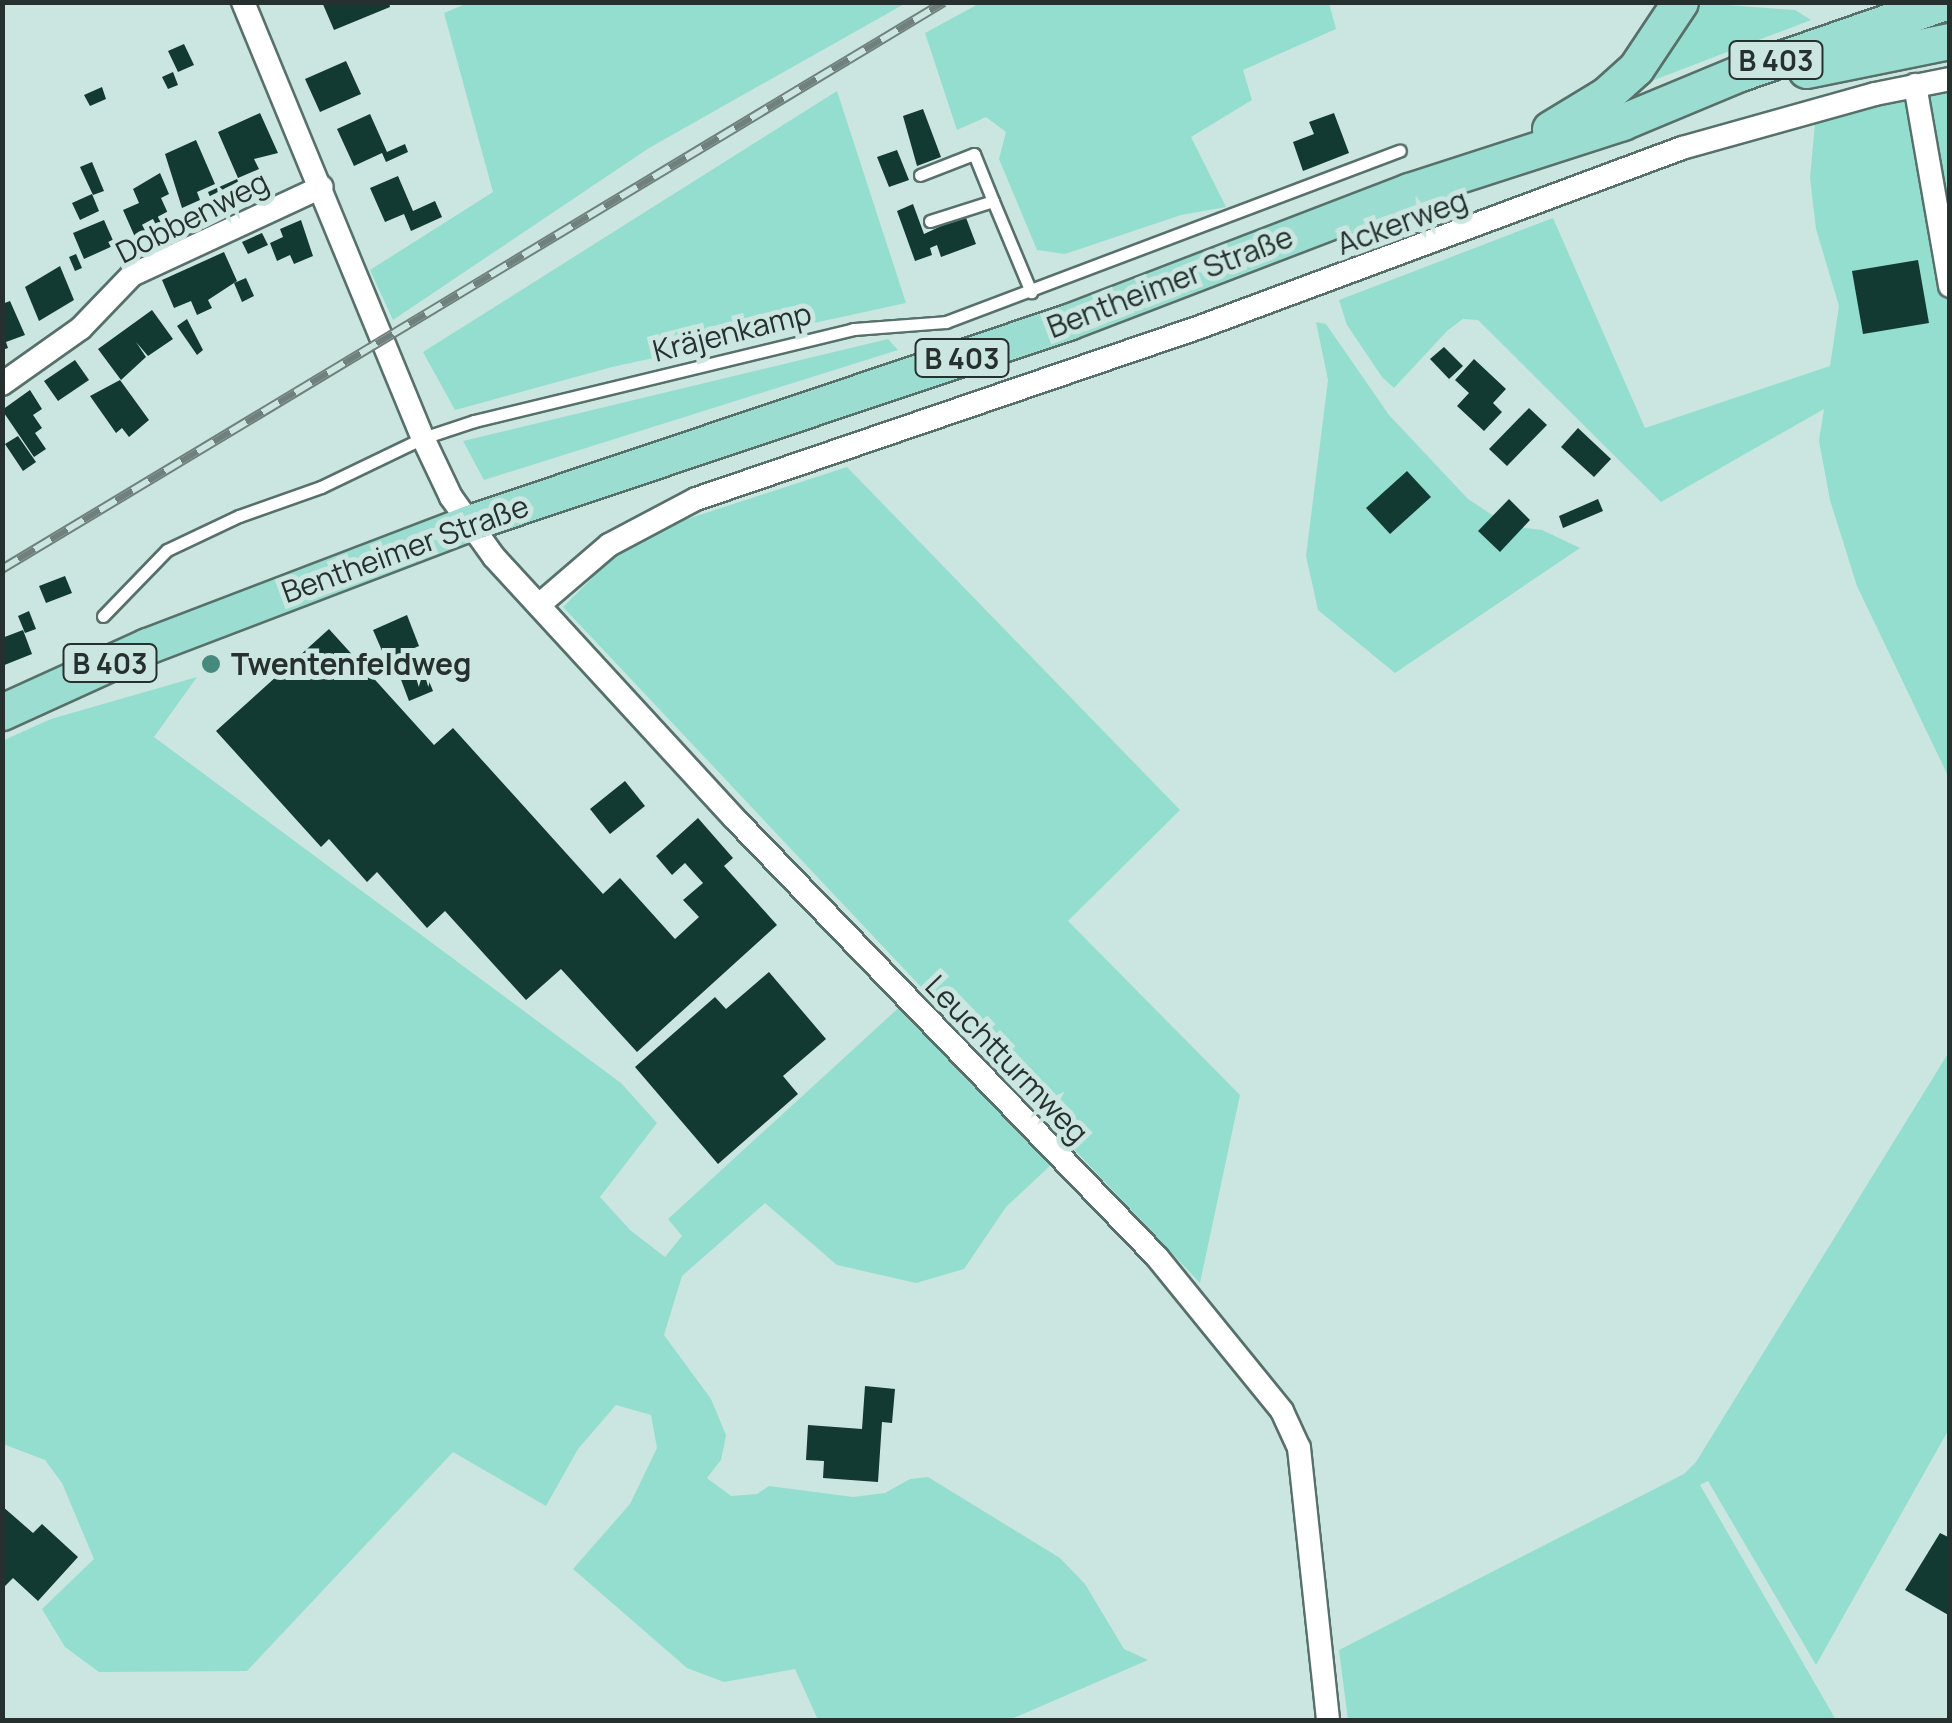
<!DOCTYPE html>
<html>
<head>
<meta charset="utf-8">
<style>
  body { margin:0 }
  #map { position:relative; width:1952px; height:1723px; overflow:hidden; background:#cbe6e0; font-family:Manrope,sans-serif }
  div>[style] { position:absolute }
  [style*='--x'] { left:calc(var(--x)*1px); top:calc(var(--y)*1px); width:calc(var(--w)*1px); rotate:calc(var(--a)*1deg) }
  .green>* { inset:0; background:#94decf }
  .building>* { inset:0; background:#123932 }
  .roads { filter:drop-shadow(2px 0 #57706a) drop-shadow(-2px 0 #57706a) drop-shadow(0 2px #57706a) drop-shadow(0 -2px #57706a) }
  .lane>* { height:11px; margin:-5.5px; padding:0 5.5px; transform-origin:5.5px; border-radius:5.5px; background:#fff }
  .street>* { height:22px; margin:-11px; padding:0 11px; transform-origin:11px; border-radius:11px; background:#fff }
  .primary>* { height:35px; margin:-17.5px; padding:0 17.5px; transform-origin:17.5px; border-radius:17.5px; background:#9bddd1 }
  .rail>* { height:10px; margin-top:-5px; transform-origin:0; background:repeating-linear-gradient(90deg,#cbe6e0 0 19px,#70817d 0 38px); box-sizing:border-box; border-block:2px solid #70817d }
  .dots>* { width:28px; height:28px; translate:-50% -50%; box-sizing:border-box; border:5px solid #cbe6e0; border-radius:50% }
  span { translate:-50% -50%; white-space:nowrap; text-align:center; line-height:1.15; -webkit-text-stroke:10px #cbe6e0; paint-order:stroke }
  .shield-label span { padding:2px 8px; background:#cbe6e0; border:2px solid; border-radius:8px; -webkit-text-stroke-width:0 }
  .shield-label { font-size:28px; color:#26302e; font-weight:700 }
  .street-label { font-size:30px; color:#26302e }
  .poi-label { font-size:30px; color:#26302e; font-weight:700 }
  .left { translate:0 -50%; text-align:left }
  .frame { position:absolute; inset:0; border:5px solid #26302e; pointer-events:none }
</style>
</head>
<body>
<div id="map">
  <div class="green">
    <div style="clip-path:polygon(982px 2px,1329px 3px,1336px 29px,1243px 70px,1252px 100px,1191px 137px,1226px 207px,1181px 215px,1065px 254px,1037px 250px,999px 159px,1006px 132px,986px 117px,957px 130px,925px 33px)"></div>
    <div style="clip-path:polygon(468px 3px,468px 2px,906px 3px,649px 148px,393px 320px,370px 270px,493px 192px,444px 13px)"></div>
    <div style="clip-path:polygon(1700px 3px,1795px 10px,1811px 20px,1649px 82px,1659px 61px)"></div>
    <div style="clip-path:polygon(1949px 90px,1949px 778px,1857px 586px,1830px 500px,1819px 441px,1824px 409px,1661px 502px,1478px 320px,1463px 319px,1448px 330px,1394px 388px,1382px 377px,1347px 325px,1339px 300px,1553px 218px,1645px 428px,1830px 366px,1839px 306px,1816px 229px,1810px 178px,1815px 123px,1862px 107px)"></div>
    <div style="clip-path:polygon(837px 91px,906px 303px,612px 367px,455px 410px,423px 352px)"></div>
    <div style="clip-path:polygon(1316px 322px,1326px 324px,1389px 415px,1468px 499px,1509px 526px,1542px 530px,1580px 548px,1395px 673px,1318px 610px,1306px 556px,1328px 380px)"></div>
    <div style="clip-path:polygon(888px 339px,898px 350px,484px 480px,463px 441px)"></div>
    <div style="clip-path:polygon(847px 467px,1180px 810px,1068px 921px,1240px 1095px,1200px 1283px,563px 607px,606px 564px,640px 540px,678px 522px)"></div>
    <div style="clip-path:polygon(197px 677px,154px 737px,621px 1083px,657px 1123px,600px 1197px,630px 1230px,665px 1257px,682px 1236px,668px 1219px,905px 1002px,1053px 1163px,1006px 1207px,964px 1269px,916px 1283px,837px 1265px,765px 1203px,682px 1276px,664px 1335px,711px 1399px,726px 1435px,721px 1460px,707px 1478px,731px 1496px,757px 1494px,769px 1486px,853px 1497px,885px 1493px,910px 1479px,928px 1477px,1060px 1558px,1085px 1584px,1124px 1649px,1148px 1660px,1009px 1720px,818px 1720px,795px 1669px,724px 1682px,687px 1668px,573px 1569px,630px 1504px,657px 1448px,651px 1415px,616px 1405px,578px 1449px,546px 1506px,453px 1452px,247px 1671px,99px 1672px,65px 1647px,42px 1609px,94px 1559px,62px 1483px,45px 1460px,3px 1444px,2px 741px,51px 719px)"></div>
    <div style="clip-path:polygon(1949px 1052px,1949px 1429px,1816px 1665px,1708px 1481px,1700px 1485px,1836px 1720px,1348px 1720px,1339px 1650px,1684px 1474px,1696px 1462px)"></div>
  </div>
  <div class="building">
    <div style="clip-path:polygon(322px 2px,389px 2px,390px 7px,334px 30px)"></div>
    <div style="clip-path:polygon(184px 44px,194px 65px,178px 72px,168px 51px)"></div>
    <div style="clip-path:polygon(346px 61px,361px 94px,320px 112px,305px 79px)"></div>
    <div style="clip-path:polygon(173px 72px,178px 85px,168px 89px,162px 77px)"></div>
    <div style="clip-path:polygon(102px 87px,106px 99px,90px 106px,84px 95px)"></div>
    <div style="clip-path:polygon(923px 109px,941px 157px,917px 166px,903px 116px)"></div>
    <div style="clip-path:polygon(260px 113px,278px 153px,254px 159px,259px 169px,238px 178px,218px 132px)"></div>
    <div style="clip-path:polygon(1334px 113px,1349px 153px,1303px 171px,1293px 142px,1314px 134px,1309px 122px)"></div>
    <div style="clip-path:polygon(370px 114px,387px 152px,405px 144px,408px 152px,386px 162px,382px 153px,354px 166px,337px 129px)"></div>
    <div style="clip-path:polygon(196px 140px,215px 184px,197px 192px,200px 200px,182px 208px,165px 154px)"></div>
    <div style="clip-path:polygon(897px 150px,909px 180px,889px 187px,877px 157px)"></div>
    <div style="clip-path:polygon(92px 162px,104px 191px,93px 195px,80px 167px)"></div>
    <div style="clip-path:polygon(160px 173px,169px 194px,161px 198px,171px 220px,135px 237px,123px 210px,139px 203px,133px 189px)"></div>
    <div style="clip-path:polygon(398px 176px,413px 211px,435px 201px,442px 217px,411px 231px,404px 214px,385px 222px,370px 188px)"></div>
    <div style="clip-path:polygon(237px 179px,244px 194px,214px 207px,208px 192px)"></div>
    <div style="clip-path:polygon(92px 194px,99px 211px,80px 220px,72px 203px)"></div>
    <div style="clip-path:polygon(913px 204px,924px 234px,965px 215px,976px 244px,941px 257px,937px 245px,930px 248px,932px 255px,915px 261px,897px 211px)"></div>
    <div style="clip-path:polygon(104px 220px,115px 245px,84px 259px,73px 233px)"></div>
    <div style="clip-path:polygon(301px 220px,313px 256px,294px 264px,290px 255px,277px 261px,270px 243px,283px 237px,280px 229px)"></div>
    <div style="clip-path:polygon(262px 233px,268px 245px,248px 254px,242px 242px)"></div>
    <div style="clip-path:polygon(224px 252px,237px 281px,208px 300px,212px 308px,197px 315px,191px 301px,174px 308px,162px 280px)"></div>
    <div style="clip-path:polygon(76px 254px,82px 268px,75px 271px,69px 257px)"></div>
    <div style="clip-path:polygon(1918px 260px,1929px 323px,1863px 334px,1852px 271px)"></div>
    <div style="clip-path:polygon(60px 266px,74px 300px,39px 321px,25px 287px)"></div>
    <div style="clip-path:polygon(246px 278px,254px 296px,242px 302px,234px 283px)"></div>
    <div style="clip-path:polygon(10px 301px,25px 335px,6px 342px,8px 348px,2px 350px,2px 304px)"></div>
    <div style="clip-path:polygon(152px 310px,173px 339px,148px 356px,136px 342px,146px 357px,121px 380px,98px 349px)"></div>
    <div style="clip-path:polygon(187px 319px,203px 350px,197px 355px,177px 326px)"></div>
    <div style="clip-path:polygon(1444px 347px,1463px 366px,1449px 379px,1430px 359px)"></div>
    <div style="clip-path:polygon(1474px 359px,1506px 389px,1493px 403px,1502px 412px,1484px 431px,1457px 406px,1469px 393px,1455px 380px)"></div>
    <div style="clip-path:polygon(75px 360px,89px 380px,58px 401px,44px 381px)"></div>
    <div style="clip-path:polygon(120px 380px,149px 420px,129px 437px,122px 428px,116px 433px,90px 396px)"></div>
    <div style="clip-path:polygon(30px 390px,42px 409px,33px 415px,42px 428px,35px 433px,46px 449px,34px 457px,2px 410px)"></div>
    <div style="clip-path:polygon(1529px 408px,1547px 425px,1507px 466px,1489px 449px)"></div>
    <div style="clip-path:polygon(1578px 428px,1611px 459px,1594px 477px,1561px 447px)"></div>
    <div style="clip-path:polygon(18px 436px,36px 462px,23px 471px,5px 444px)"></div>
    <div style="clip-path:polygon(1407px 471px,1431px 497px,1390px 534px,1366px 508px)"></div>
    <div style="clip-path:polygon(1509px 499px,1530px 520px,1500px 552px,1478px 531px)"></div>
    <div style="clip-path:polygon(1598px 499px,1603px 511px,1563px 528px,1559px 516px)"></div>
    <div style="clip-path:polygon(65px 576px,72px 593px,46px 603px,39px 586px)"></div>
    <div style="clip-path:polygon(29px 611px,36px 629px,25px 633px,18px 616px)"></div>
    <div style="clip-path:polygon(407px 615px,419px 646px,386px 660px,373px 630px)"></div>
    <div style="clip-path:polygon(329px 629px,434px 745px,453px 728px,603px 894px,620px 878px,675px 939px,699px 917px,683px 900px,703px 883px,685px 863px,672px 875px,656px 856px,698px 818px,733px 858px,724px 866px,777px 925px,637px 1052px,561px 969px,526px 1000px,445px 911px,427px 928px,377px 872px,367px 882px,329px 839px,321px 847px,216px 731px)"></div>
    <div style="clip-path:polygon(23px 630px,32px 654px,2px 666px,2px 638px)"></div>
    <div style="clip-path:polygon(420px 659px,433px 691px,409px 701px,397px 669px)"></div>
    <div style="clip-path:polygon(625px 781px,645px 806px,610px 834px,590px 809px)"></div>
    <div style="clip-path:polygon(769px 972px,826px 1039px,783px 1076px,798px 1094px,718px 1164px,635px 1067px,715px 997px,726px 1009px)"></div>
    <div style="clip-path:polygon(865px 1386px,895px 1389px,892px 1423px,882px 1422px,878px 1482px,823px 1478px,824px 1461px,806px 1460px,808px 1425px,862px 1429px)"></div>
    <div style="clip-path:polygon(2px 1506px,33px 1533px,42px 1524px,78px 1557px,38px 1601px,13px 1578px,2px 1589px)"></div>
    <div style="clip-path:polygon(1940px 1533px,1950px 1538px,1950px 1616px,1905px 1590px)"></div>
  </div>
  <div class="roads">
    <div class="lane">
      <div style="--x:920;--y:175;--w:58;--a:-21.3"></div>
      <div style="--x:974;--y:154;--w:51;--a:68"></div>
      <div style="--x:930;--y:221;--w:66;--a:-17.6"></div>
      <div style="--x:993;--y:201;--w:99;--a:67.3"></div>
      <div style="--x:103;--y:616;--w:92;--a:-45.9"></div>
      <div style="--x:167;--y:550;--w:80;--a:-25.3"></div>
      <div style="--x:239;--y:516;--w:87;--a:-19.5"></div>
      <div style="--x:321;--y:487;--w:113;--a:-25.7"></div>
      <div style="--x:423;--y:438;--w:54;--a:-18.4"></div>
      <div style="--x:474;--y:421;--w:390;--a:-13.6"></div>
      <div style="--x:853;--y:329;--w:93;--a:-4.3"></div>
      <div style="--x:946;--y:322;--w:485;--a:-20.7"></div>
    </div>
    <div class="street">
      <div style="--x:243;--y:2;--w:472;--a:67.6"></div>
      <div style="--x:423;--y:438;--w:65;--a:64.6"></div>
      <div style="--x:451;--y:497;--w:74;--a:54.4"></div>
      <div style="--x:494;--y:557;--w:355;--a:47.4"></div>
      <div style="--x:734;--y:818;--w:610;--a:46.06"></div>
      <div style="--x:1157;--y:1257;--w:198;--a:50.9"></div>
      <div style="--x:1282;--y:1411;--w:41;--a:65.3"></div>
      <div style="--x:1299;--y:1448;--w:274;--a:83.9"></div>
      <div style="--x:1915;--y:85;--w:204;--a:80.1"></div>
      <div style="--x:2;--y:384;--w:97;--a:-35.3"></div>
      <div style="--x:81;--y:328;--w:74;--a:-46.1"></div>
      <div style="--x:132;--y:275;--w:209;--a:-24.9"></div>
      <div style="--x:539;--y:605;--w:92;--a:-40.6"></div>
      <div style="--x:609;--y:545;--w:98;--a:-27.9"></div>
      <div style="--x:696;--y:499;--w:533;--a:-18.84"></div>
      <div style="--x:1200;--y:327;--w:514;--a:-20.37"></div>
      <div style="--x:1682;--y:148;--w:200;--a:-15.6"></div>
      <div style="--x:1875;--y:94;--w:76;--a:-11.3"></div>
    </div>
    <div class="primary">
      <div style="--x:1806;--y:70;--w:147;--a:-11.4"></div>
      <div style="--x:1550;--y:129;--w:66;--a:-31.3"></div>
      <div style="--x:1606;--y:95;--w:40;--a:-42"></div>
      <div style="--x:1636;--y:68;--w:79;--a:-56.3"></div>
      <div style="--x:2;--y:712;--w:159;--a:-24.5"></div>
      <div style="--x:147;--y:646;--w:345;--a:-20.9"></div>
      <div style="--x:469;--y:523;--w:632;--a:-18.55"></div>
      <div style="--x:1068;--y:322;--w:365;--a:-21"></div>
      <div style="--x:1409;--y:191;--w:224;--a:-17.9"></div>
      <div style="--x:1622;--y:122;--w:128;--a:-22.6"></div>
      <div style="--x:1740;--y:73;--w:217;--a:-19.1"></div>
    </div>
  </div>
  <div class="rail">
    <div style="--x:2;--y:569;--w:1099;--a:-31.04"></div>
  </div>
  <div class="dots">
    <div style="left:211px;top:664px;background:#46897d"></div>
  </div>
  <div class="shield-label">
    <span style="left:1776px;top:60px">B 403</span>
    <span style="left:962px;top:358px">B 403</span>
    <span style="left:110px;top:663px">B 403</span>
  </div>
  <div class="street-label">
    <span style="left:192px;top:217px;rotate:-27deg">Dobbenweg</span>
    <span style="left:1402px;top:222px;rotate:-20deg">Ackerweg</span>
    <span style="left:1170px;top:282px;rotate:-21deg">Bentheimer Straße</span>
    <span style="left:732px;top:332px;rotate:-14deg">Kräjenkamp</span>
    <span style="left:405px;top:549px;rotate:-20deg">Bentheimer Straße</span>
    <span style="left:1007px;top:1059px;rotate:46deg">Leuchtturmweg</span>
  </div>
  <div class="poi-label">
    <span class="left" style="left:231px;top:664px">Twentenfeldweg</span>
  </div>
  <div class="frame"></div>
</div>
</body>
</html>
